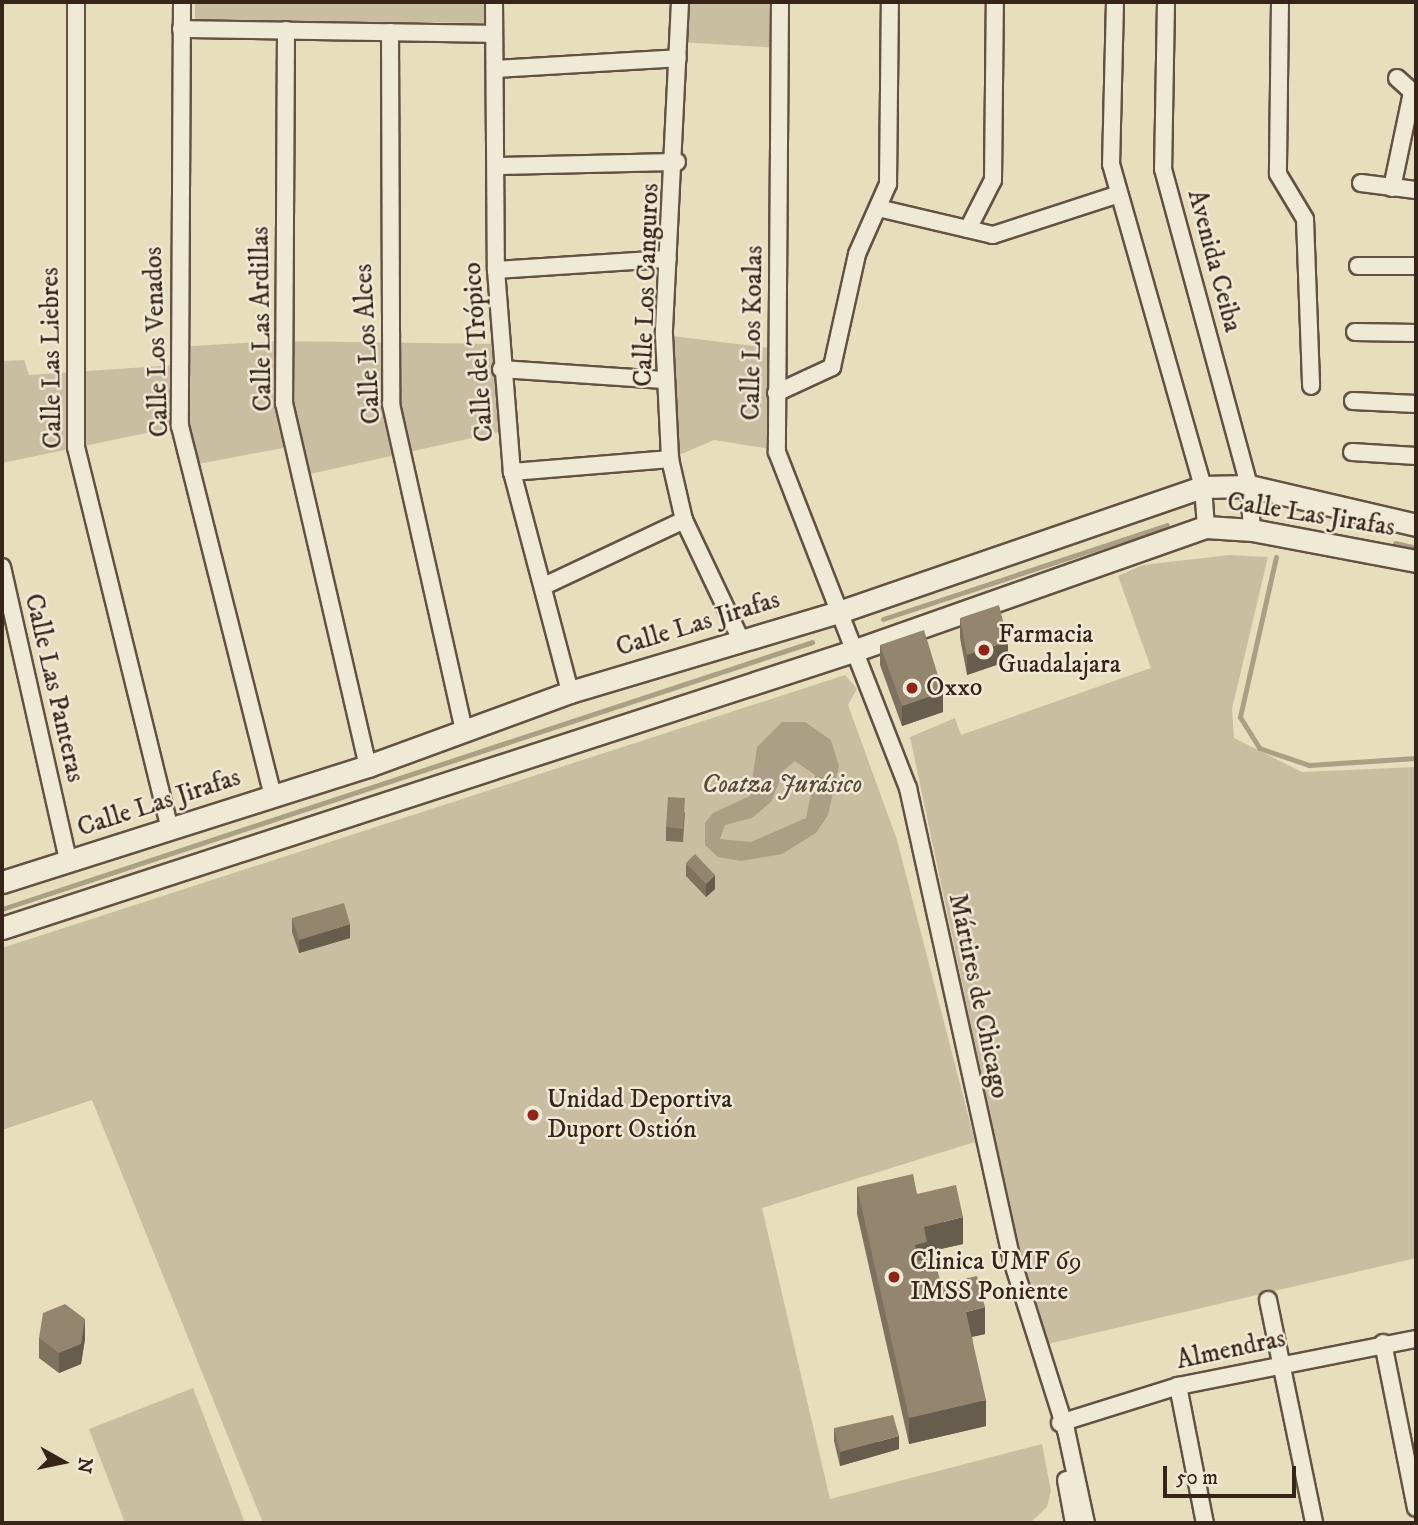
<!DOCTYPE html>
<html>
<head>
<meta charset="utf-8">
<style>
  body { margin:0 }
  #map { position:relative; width:1418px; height:1525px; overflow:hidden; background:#e7debe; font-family:"IM FELL DW Pica",serif }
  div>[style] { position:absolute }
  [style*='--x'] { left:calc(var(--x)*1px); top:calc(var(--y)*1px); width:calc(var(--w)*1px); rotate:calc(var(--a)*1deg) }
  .green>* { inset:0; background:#c9bea2 }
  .water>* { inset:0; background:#ab9f86 }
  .stream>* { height:5px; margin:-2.5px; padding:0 2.5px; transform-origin:2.5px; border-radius:2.5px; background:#ab9f86 }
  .roads { filter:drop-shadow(2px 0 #635242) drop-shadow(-2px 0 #635242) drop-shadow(0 2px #635242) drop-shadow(0 -2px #635242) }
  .street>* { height:16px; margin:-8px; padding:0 8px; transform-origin:8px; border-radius:8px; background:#efead5 }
  .secondary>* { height:21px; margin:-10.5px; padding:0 10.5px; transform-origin:10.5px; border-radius:10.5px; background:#efead5 }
  .wall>* { inset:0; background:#7e725f }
  .shaded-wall>* { inset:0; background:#675d4d }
  .building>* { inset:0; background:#93856e }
  .dots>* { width:19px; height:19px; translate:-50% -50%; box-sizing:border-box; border:4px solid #efead5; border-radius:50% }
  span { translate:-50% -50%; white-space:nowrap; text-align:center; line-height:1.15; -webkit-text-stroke:5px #efead5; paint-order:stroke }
  .street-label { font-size:26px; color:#372418 }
  .poi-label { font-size:26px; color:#372418 }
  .left { translate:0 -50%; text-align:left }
  .park-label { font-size:26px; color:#5c4a3a; font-style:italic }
  .frame { position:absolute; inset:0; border:4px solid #372418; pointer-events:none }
  .north { position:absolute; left:28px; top:1427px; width:70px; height:70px; -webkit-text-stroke:5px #efead5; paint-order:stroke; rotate:99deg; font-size:19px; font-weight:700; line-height:28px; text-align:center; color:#372418 }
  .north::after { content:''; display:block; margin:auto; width:24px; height:32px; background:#372418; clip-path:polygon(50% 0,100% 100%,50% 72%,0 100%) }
  .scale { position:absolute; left:1163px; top:1466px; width:133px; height:32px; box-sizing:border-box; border:4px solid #372418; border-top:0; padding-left:9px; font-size:21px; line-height:24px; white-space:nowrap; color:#372418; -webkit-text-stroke:5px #efead5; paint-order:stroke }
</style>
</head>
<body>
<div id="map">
  <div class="green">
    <div style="clip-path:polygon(195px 2px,487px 2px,487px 23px,195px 20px)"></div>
    <div style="clip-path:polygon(679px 2px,781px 2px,780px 48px,679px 42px)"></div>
    <div style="clip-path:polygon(664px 335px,778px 349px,776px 450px,714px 440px,670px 459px)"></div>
    <div style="clip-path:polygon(278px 341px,500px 344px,508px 430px,301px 476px,293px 446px,188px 466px,180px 426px,2px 463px,2px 361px,24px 360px,29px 375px,176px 365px,176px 347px)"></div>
    <div style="clip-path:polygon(1229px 555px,1268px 557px,1232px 709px,1234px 738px,1302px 772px,1416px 767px,1416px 1258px,1039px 1346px,910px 737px,955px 718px,961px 735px,1151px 668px,1118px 576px,1143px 565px)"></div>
    <div style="clip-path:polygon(845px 675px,857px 689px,848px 705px,897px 840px,975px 1142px,762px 1208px,830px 1499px,1042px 1444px,1051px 1491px,1047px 1507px,1030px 1523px,263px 1523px,92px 1100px,2px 1130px,2px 948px)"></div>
    <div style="clip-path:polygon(193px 1388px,245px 1523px,125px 1523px,89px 1429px)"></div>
  </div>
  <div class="water">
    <div style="clip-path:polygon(evenodd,782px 722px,805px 722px,831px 740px,839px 766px,828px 815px,816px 833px,782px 854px,741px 861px,718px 857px,705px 845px,705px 823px,713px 813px,750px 796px,757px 747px,782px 722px,795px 761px,815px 775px,806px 818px,751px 842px,720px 839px,725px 825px,752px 818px,771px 802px,784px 770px,795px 761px)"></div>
  </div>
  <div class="stream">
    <div style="--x:1395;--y:543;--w:22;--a:13"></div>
    <div style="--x:1276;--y:557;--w:164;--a:102.7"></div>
    <div style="--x:1240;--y:717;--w:36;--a:58"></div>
    <div style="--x:1259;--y:748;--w:53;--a:18.8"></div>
    <div style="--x:1309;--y:765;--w:107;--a:-3.7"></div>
    <div style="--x:883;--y:619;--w:299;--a:-18.3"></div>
    <div style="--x:2;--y:909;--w:853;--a:-18.24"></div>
  </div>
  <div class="roads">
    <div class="street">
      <div style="--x:76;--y:2;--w:445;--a:90"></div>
      <div style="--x:76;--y:447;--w:391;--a:76.2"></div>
      <div style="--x:182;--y:2;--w:424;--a:90.3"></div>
      <div style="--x:180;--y:426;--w:382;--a:75.9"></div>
      <div style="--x:494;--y:2;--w:268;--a:89.6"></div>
      <div style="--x:496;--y:270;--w:203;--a:85.5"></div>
      <div style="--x:512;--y:472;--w:228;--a:75.2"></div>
      <div style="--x:680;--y:2;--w:333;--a:92.8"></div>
      <div style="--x:664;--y:335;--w:124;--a:87.2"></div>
      <div style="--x:670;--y:459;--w:63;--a:77.1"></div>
      <div style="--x:684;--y:520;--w:133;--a:64.6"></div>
      <div style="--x:780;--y:2;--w:450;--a:90.4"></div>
      <div style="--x:777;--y:452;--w:361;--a:68.7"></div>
      <div style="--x:908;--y:788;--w:480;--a:77.6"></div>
      <div style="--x:1011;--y:1257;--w:182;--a:72.4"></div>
      <div style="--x:1066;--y:1430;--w:95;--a:77.9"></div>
      <div style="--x:1115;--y:2;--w:162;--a:91.4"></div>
      <div style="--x:1111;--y:164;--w:336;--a:74.1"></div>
      <div style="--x:1203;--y:487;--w:40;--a:85.7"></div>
      <div style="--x:1166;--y:2;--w:167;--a:91"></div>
      <div style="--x:1163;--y:169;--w:328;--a:74.8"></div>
      <div style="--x:1249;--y:486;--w:44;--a:86.1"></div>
      <div style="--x:1280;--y:2;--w:172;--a:90.7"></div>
      <div style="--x:1278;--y:174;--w:52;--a:59"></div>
      <div style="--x:1305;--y:219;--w:167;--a:87.9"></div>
      <div style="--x:181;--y:29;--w:313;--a:0.9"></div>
      <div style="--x:286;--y:30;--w:373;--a:90.3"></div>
      <div style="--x:284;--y:403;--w:373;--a:77"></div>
      <div style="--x:390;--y:32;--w:372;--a:89.8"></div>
      <div style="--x:391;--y:404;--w:334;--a:77.4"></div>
      <div style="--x:495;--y:69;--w:183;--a:-3.4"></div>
      <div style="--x:1397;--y:78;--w:25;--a:42"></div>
      <div style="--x:497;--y:166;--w:180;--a:-1.3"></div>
      <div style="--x:1361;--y:183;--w:55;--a:7.3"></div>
      <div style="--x:1392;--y:188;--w:98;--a:-78.2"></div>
      <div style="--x:878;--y:208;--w:118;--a:13.2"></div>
      <div style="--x:993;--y:235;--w:129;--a:-18"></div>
      <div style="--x:968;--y:229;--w:55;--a:-63"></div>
      <div style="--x:993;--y:180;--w:178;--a:-89.4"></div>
      <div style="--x:1358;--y:266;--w:58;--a:0"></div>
      <div style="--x:496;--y:270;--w:172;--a:-3.7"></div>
      <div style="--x:1355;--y:332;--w:61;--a:0.9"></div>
      <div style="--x:501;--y:369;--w:163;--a:3.9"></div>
      <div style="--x:776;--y:393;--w:62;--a:-24.9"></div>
      <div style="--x:832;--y:367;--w:116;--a:-77.5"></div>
      <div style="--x:857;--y:254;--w:77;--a:-66.1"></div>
      <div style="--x:888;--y:184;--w:182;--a:-89.4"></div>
      <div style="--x:1353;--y:401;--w:63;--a:2.7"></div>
      <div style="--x:1352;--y:452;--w:64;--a:3.6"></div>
      <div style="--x:512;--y:472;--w:159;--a:-4.7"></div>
      <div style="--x:2;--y:567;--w:301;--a:77.3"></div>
      <div style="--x:544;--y:586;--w:155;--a:-25.2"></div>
      <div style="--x:1268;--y:1300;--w:228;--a:78.3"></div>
      <div style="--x:1383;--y:1343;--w:168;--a:78.7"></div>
      <div style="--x:1178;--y:1386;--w:140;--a:78.9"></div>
      <div style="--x:1060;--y:1423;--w:124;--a:-17.4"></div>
      <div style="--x:1178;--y:1386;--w:243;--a:-11.2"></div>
      <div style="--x:1066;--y:1480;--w:44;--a:79.5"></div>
    </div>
    <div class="secondary">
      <div style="--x:2;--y:882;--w:384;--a:-17.6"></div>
      <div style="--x:368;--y:766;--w:215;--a:-20.1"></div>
      <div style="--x:570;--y:692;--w:281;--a:-16.6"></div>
      <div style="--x:839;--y:612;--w:385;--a:-19"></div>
      <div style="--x:1203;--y:487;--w:46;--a:-1.2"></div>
      <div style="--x:1249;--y:486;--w:171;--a:13.1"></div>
      <div style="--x:2;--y:928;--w:895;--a:-18.03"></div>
      <div style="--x:853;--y:651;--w:374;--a:-19.4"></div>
      <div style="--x:1206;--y:527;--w:46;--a:3.7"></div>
      <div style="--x:1252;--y:530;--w:167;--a:10.7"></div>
    </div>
  </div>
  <div class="wall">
    <div style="clip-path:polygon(960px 618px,1008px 661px,967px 675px,960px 638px)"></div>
    <div style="clip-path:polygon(880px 645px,943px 712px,902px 726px,880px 665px)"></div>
    <div style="clip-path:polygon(685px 812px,683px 842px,666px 841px,666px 827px)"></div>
    <div style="clip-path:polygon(686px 863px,715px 889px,706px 897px,686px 876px)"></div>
    <div style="clip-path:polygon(292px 918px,350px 938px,299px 953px,292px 932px)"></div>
    <div style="clip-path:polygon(857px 1187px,917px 1194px,963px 1244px,927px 1252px,927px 1259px,941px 1284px,985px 1334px,972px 1337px,986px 1426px,909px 1444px,857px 1214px)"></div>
    <div style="clip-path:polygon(39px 1338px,85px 1339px,81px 1364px,59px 1373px,39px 1358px)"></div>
    <div style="clip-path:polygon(834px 1428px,899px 1449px,840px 1466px,834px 1441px)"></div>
  </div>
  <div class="shaded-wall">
    <div style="clip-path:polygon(1008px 641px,1008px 661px,967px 675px,967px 655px)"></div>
    <div style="clip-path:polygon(943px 692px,943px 712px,902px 726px,902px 706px)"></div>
    <div style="clip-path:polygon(715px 875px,715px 889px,706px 897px,706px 884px)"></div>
    <div style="clip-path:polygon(350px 924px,350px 938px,299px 953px,299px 940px)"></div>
    <div style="clip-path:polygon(963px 1217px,963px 1244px,927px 1252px,927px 1269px,915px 1272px,915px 1245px,924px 1227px)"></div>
    <div style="clip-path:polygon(985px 1307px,985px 1334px,966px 1338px,966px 1312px)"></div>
    <div style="clip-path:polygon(85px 1319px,85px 1339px,81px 1364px,59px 1373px,59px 1353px)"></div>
    <div style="clip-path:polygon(986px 1400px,986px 1426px,909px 1444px,909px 1418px)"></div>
    <div style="clip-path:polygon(899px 1436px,899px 1449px,840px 1466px,840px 1452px)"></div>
  </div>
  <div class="building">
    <div style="clip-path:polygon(999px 605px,1008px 641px,967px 655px,960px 618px)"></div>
    <div style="clip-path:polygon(924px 630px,943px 692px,902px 706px,880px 645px)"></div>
    <div style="clip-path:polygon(668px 797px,685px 798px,683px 829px,666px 827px)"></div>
    <div style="clip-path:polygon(695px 854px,715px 875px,706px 884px,686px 863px)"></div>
    <div style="clip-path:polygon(344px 903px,350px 924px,299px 940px,292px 918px)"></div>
    <div style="clip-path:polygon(913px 1174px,917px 1194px,956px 1185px,963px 1217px,924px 1227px,927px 1242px,915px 1245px,918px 1261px,934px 1257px,941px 1284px,977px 1276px,985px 1307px,966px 1312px,986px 1400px,909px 1418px,857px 1187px)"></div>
    <div style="clip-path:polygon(65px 1304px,85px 1319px,81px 1344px,59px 1353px,39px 1338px,43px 1313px)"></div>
    <div style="clip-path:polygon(893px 1415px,899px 1436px,840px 1452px,834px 1428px)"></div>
  </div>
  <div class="dots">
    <div style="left:984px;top:650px;background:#8f2418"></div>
    <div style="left:912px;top:688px;background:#8f2418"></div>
    <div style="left:533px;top:1115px;background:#8f2418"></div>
    <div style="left:894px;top:1277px;background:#8f2418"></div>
  </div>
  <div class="street-label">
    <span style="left:1214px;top:261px;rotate:75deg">Avenida Ceiba</span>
    <span style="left:647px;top:285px;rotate:-88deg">Calle Los Canguros</span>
    <span style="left:262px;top:319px;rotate:-91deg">Calle Las Ardillas</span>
    <span style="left:753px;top:333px;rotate:-89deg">Calle Los Koalas</span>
    <span style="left:157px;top:342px;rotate:-92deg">Calle Los Venados</span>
    <span style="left:368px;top:344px;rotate:-93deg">Calle Los Alces</span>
    <span style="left:479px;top:352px;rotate:-94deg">Calle del Trópico</span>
    <span style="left:52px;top:358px;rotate:-91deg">Calle Las Liebres</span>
    <span style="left:1311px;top:515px;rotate:9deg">Calle Las Jirafas</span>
    <span style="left:698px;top:624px;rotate:-17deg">Calle Las Jirafas</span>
    <span style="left:54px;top:688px;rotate:77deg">Calle Las Panteras</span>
    <span style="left:159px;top:803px;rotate:-18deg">Calle Las Jirafas</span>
    <span style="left:978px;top:996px;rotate:78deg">Mártires de Chicago</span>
    <span style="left:1231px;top:1350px;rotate:-12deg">Almendras</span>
  </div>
  <div class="poi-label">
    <span class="left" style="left:998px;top:650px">Farmacia<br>Guadalajara</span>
    <span class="left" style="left:926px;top:688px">Oxxo</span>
    <span class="left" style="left:547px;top:1115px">Unidad Deportiva<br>Duport Ostión</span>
    <span class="left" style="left:910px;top:1277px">Clinica UMF 69<br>IMSS Poniente</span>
  </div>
  <div class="park-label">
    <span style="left:782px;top:785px">Coatza Jurásico</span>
  </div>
  <div class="frame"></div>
  <div class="north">N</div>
  <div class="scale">50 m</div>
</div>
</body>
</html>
